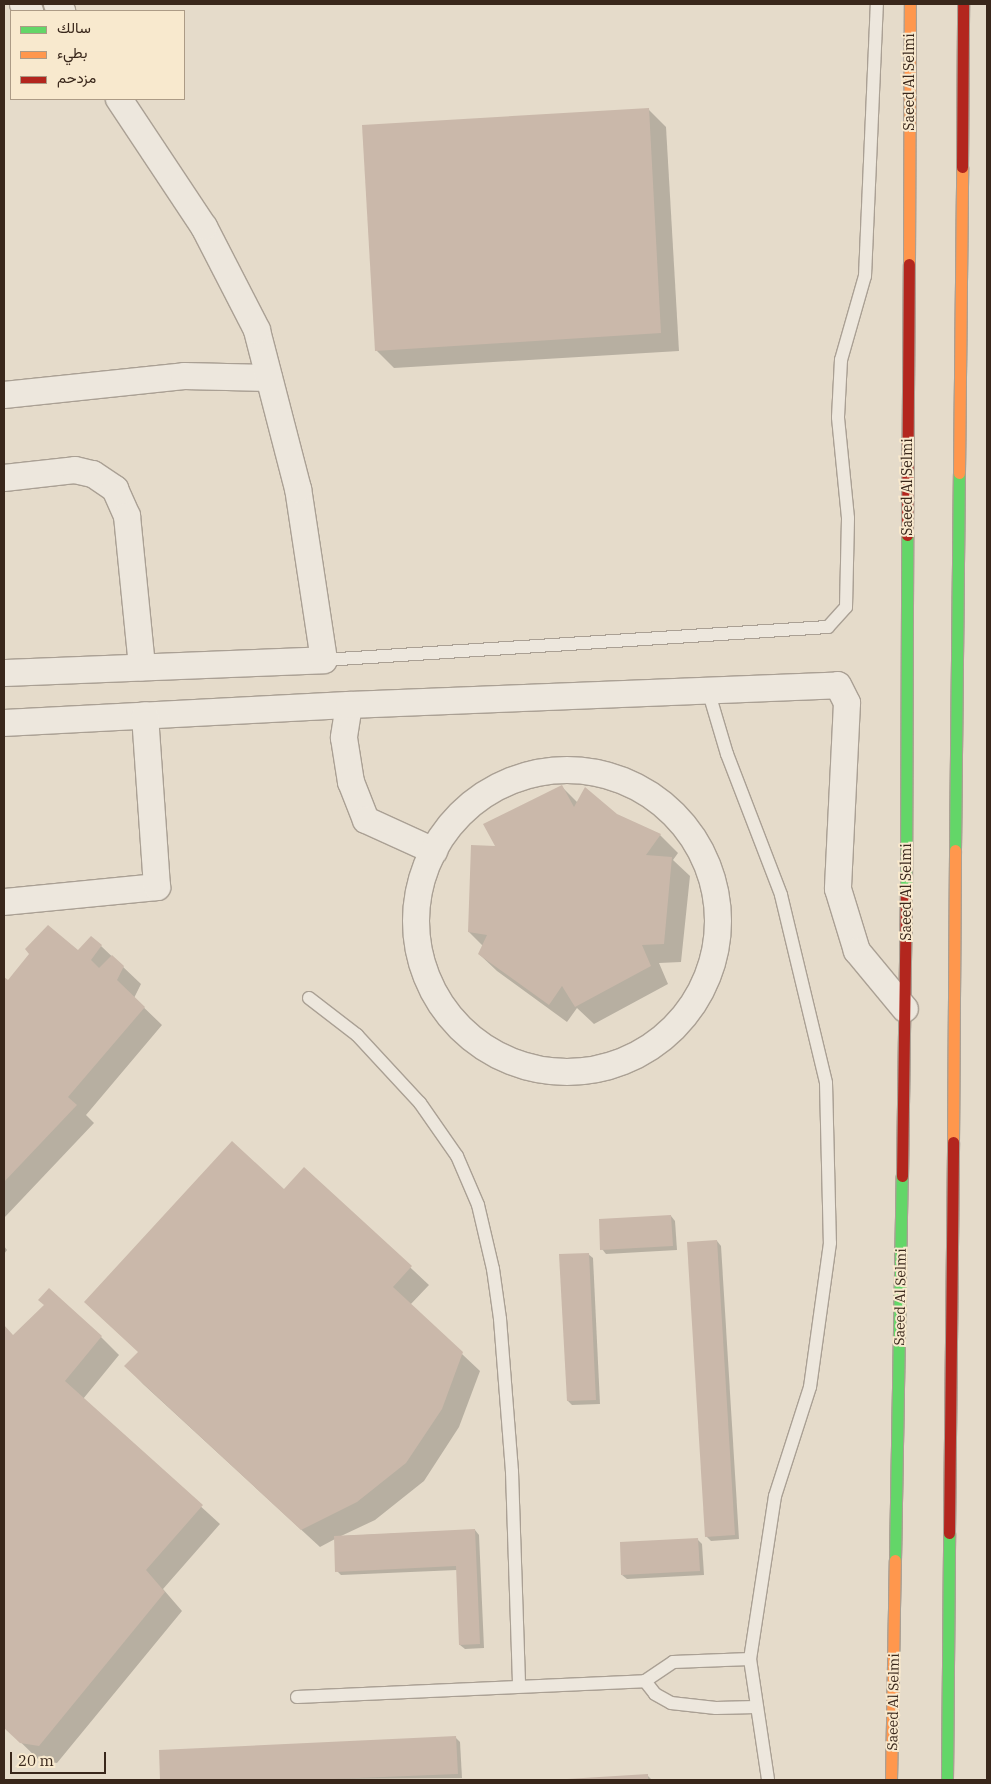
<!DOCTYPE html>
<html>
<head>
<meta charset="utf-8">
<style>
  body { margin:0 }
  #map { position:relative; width:991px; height:1784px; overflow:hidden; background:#e5dbca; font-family:"IBM Plex Serif",Vazirmatn,serif }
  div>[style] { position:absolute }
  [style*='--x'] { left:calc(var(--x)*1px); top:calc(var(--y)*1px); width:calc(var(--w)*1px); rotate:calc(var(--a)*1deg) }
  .shadow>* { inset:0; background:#0003 }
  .building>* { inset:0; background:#cab8aa }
  .roads { filter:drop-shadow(1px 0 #aaa094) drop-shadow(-1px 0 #aaa094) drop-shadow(0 1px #aaa094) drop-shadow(0 -1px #aaa094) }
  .lane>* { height:12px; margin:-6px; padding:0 6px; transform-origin:6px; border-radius:6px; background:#ede7dd }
  .street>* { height:26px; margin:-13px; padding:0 13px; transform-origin:13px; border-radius:13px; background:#ede7dd }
  .street>.ring { margin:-13px; padding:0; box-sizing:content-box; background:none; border:26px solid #ede7dd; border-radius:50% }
  .fast>* { height:11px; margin:-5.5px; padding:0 5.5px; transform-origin:5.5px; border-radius:5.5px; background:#63d668 }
  .slow>* { height:11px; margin:-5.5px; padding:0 5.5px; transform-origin:5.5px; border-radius:5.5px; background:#ff974d }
  .jam>* { height:11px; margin:-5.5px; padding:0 5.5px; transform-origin:5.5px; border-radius:5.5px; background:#b3261e }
  span { translate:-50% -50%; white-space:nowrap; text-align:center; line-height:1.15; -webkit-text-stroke:4px #f8e9ce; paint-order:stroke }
  .street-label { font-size:14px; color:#39271b }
  .frame { position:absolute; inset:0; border:5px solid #39271b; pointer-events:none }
  .legend { position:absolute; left:10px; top:10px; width:175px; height:90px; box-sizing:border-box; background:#f8e9ce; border:1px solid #ac9b86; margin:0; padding:6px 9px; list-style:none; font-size:15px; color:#39271b }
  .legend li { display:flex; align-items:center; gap:10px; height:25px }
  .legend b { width:25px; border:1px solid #ac9b86 }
  .scale { position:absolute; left:10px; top:1752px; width:96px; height:22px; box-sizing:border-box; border:2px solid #39271b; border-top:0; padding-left:6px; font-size:15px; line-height:18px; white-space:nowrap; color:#39271b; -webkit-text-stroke:4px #f8e9ce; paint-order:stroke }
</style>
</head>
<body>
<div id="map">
  <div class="shadow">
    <div style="clip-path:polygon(648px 109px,666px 127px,679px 351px,394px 368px,376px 350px)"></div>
    <div style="clip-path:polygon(562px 787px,578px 803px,617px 815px,660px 835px,678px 853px,673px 860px,690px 876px,681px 962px,659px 963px,668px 984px,594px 1024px,577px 1008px,567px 1022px,497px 971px,479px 954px,483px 946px,469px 932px,498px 847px)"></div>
    <div style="clip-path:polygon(101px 946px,141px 984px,134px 998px,162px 1025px,86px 1115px,94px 1123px,4px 1218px,4px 978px,8px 981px,78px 952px)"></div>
    <div style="clip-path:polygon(304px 1168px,429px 1285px,410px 1305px,480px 1371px,459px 1427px,424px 1481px,375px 1520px,341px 1536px,475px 1530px,479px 1535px,484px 1648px,465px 1649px,460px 1645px,457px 1570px,341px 1575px,337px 1571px,335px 1539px,320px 1547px,143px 1384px,126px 1366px,139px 1352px,85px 1302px,284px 1191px)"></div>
    <div style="clip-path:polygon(671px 1216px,675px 1221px,677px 1250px,606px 1254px,602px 1249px)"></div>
    <div style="clip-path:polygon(717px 1241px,721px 1246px,739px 1539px,711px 1541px,706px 1536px)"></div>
    <div style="clip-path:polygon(4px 1246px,7px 1250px,4px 1254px)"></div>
    <div style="clip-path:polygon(588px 1254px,593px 1258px,600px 1404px,572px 1405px,568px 1401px)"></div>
    <div style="clip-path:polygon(4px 1327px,13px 1336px,101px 1337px,119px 1355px,83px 1399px,220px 1524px,163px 1589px,182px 1611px,57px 1763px,39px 1760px,4px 1726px)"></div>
    <div style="clip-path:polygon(698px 1540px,702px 1544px,704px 1575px,627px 1579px,622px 1575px)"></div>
    <div style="clip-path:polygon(456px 1738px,460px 1742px,462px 1778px,162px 1780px,160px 1751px)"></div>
    <div style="clip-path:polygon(648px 1776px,652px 1780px,562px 1780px)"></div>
  </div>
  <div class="building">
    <div style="clip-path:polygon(649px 108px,661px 333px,375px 351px,362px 125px)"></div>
    <div style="clip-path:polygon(562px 785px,574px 807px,585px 787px,617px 814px,661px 834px,646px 855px,672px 857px,664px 944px,642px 945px,651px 966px,575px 1007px,562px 986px,549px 1005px,478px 954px,487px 935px,468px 932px,471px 845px,495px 846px,483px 824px)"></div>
    <div style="clip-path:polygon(48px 925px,78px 950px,91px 936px,102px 945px,91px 960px,99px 968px,112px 955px,124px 966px,117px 980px,145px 1007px,68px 1097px,77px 1105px,4px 1182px,4px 977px,8px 980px,29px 954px,25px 949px)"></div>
    <div style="clip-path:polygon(232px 1141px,284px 1189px,304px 1167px,412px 1266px,393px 1287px,463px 1352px,442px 1409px,406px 1463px,357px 1502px,301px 1530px,124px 1366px,138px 1352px,84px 1302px)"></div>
    <div style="clip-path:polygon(671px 1215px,673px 1246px,600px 1250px,599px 1219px)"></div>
    <div style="clip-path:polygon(717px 1240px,735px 1535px,705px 1537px,687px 1242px)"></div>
    <div style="clip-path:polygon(589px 1253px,596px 1400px,567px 1401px,559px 1254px)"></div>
    <div style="clip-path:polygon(49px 1288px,102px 1336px,65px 1381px,203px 1505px,146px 1570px,165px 1592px,39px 1746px,20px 1743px,4px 1728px,4px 1325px,13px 1335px,44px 1305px,38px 1300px)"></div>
    <div style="clip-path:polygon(475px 1529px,480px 1644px,459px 1645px,456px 1566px,335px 1572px,334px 1536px)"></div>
    <div style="clip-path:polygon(698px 1538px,700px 1571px,621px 1575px,620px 1542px)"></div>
    <div style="clip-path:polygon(456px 1736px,458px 1774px,308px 1780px,160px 1780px,159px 1750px)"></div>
    <div style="clip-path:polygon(648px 1774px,648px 1780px,567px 1780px,567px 1779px)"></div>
  </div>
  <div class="roads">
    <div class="lane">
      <div style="--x:324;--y:660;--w:505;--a:-3.75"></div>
      <div style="--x:828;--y:627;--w:27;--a:-48"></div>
      <div style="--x:846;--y:607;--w:89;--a:-88.7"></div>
      <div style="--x:848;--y:518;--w:101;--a:-95.7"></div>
      <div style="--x:838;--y:417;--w:57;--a:-87"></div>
      <div style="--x:841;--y:360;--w:87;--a:-74.1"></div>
      <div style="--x:865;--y:276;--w:272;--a:-87.5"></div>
      <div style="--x:708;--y:690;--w:67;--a:73.5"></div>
      <div style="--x:727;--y:754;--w:151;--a:69"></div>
      <div style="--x:781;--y:895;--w:193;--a:76.5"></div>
      <div style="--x:826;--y:1083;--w:160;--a:88.6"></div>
      <div style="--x:830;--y:1243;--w:145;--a:97.9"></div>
      <div style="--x:810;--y:1387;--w:114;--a:107.8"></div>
      <div style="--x:775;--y:1496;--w:165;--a:98.7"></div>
      <div style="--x:750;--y:1659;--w:122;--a:81.5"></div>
      <div style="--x:309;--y:998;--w:61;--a:37.6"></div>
      <div style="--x:357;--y:1035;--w:93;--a:47.2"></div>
      <div style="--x:420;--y:1103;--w:65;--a:55.1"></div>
      <div style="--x:457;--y:1156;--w:53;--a:66.8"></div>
      <div style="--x:478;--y:1205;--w:66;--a:76.8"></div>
      <div style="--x:493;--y:1269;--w:50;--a:82"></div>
      <div style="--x:500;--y:1319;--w:153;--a:85.5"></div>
      <div style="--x:512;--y:1472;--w:214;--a:88.1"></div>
      <div style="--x:645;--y:1681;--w:16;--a:52"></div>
      <div style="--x:655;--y:1694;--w:18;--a:29"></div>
      <div style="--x:671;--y:1703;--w:45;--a:6.3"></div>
      <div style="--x:716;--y:1708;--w:40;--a:-1.4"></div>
      <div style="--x:297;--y:1697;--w:348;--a:-2.6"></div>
      <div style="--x:645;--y:1681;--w:34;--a:-34"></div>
      <div style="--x:673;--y:1662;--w:77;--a:-2.2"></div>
    </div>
    <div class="street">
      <div style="--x:23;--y:4;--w:10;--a:45"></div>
      <div style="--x:57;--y:4;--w:9;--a:54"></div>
      <div style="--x:4;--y:395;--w:181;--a:-6"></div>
      <div style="--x:184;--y:376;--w:85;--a:1.3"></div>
      <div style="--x:4;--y:478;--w:71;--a:-6.4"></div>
      <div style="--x:75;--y:470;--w:18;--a:13"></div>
      <div style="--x:93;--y:474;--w:27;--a:34"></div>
      <div style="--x:115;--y:489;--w:30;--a:66"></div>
      <div style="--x:127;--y:516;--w:152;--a:84.3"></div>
      <div style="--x:4;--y:673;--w:320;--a:-2.3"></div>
      <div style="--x:324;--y:660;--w:173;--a:-98.6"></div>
      <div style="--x:298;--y:489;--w:164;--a:-104.5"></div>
      <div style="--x:257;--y:330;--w:116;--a:-117.2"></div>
      <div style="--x:204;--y:227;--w:154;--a:-123.6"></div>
      <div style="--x:349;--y:705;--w:33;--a:99"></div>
      <div style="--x:344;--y:738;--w:45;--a:81"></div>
      <div style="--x:351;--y:782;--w:41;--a:68.5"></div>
      <div style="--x:366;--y:820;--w:75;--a:24.5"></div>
      <div style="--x:4;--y:723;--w:345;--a:-3"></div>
      <div style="--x:349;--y:705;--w:489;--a:-2.3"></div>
      <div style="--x:838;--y:685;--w:20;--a:63"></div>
      <div style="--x:847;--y:703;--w:186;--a:92.8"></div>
      <div style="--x:838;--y:889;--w:65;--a:73"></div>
      <div style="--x:857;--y:951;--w:75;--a:50.4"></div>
      <div class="ring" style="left:416px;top:770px;width:276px;height:276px"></div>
      <div style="--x:4;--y:902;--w:154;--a:-5.6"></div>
      <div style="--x:157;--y:887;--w:172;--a:-94"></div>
    </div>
    <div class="fast">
      <div style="--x:955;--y:850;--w:377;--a:-89.4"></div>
      <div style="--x:906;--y:893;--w:358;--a:-89.8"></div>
      <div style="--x:895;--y:1560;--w:384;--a:-89"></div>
      <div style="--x:947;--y:1780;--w:247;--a:-89.5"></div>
    </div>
    <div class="slow">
      <div style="--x:909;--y:264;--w:260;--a:-89.8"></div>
      <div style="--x:959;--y:473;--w:306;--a:-89.4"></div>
      <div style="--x:953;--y:1142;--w:292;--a:-89.6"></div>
      <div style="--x:891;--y:1780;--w:220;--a:-89"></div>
    </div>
    <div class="jam">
      <div style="--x:962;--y:167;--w:163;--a:-89.6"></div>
      <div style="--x:907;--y:535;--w:271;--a:-89.6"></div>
      <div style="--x:902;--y:1176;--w:283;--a:-89.2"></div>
      <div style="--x:949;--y:1533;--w:391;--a:-89.4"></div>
    </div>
  </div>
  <div class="street-label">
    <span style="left:909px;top:82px;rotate:-90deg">Saeed Al Selmi</span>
    <span style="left:907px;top:487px;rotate:-90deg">Saeed Al Selmi</span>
    <span style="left:906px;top:892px;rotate:-90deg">Saeed Al Selmi</span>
    <span style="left:900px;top:1297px;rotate:-89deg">Saeed Al Selmi</span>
    <span style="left:893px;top:1702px;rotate:-89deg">Saeed Al Selmi</span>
  </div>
  <div class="frame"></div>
  <ul class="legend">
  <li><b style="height:6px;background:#63d668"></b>سالك</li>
  <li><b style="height:6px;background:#ff974d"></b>بطيء</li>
  <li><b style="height:6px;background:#b3261e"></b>مزدحم</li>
  </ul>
  <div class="scale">20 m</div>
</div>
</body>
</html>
